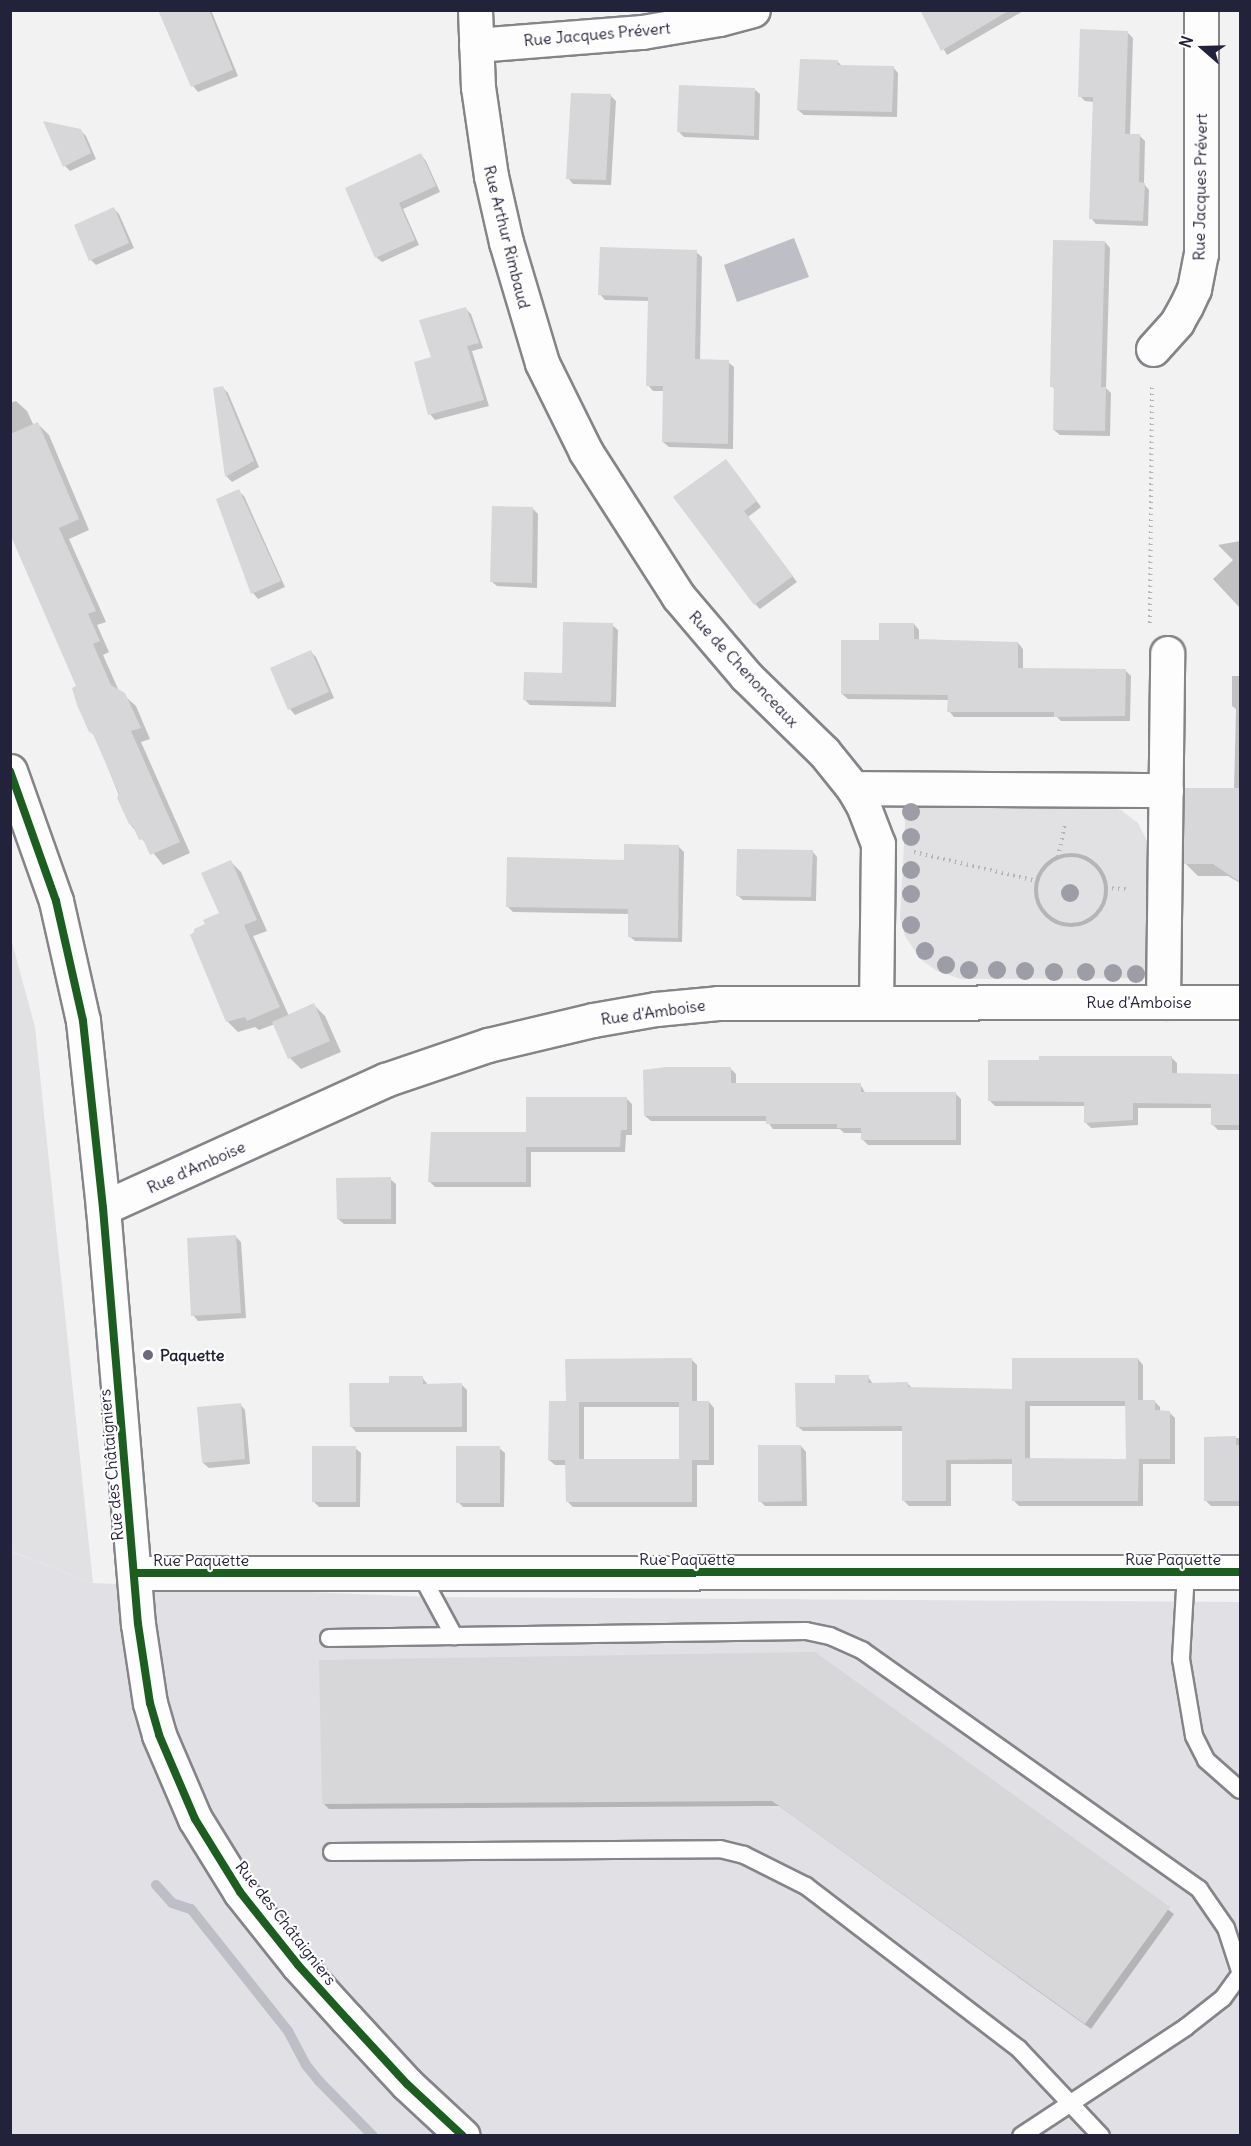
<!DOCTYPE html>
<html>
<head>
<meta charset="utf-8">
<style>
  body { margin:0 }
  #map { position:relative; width:1251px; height:2146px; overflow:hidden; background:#f2f2f3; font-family:Delius,sans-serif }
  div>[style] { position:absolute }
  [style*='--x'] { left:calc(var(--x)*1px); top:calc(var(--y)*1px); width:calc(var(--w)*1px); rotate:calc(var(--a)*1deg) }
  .built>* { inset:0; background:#e1e1e5 }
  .green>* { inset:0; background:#e1e1e4 }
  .water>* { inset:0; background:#bebec6 }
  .shadow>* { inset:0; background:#0003 }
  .stream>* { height:10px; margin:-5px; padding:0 5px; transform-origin:5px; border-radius:5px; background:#bebec6 }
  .building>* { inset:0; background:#d7d7d9 }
  .path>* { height:4px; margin-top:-2px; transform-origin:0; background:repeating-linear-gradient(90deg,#b5b5b8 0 1.5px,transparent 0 6px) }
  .path>.ring { margin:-2px; padding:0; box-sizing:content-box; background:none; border:4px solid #b5b5b8; border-radius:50% }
  .roads { filter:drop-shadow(2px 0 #848489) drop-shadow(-2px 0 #848489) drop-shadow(0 2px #848489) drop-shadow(0 -2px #848489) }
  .service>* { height:16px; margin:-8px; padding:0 8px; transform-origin:8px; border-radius:8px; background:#fdfdfd }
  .minor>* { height:33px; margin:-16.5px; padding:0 16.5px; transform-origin:16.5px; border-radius:16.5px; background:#fdfdfd }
  .tertiary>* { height:33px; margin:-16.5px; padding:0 16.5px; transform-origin:16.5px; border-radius:16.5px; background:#fdfdfd }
  .cycleway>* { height:8px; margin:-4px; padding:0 4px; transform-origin:4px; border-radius:4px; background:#1b5e20 }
  .trees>* { width:18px; height:18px; margin:-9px; border-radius:50%; background:#9d9da8 }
  .dots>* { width:16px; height:16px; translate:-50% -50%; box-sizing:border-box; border:3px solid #fff; border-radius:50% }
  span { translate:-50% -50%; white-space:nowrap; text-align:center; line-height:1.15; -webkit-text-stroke:4.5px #fff; paint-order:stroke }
  .street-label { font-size:16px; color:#22223b }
  .poi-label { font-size:16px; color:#22223b; font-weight:700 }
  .left { translate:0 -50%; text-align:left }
  .frame { position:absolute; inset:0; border:12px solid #22223b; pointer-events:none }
  .north { position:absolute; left:1173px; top:18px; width:60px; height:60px; -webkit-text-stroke:4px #fff; paint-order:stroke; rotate:290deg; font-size:16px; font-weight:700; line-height:24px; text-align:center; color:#22223b }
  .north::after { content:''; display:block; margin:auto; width:21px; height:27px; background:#22223b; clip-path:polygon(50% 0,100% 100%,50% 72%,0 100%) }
</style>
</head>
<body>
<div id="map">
  <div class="built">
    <div style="clip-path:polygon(10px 1551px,93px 1583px,429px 1597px,1240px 1602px,1240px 2135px,11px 2135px)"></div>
  </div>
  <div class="green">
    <div style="clip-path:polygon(903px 803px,1098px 804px,1121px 810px,1138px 823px,1151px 849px,1149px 978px,961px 979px,937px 971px,920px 959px,905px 936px,900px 918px,905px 824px)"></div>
    <div style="clip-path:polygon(10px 935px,35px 1027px,93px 1583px,11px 1551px)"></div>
  </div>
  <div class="water">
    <div style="clip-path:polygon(794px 238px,809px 277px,737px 302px,724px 265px)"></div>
  </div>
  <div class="shadow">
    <div style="clip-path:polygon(160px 10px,211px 10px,238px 76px,198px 92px,193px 86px)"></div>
    <div style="clip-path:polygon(922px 10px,1025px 10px,947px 55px)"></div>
    <div style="clip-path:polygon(1127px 32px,1133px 38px,1130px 136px,1140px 136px,1145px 141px,1144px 184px,1149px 190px,1148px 226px,1096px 224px,1091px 218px,1094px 102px,1085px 101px,1080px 96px)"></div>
    <div style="clip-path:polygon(837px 61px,843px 67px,893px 67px,898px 73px,897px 117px,804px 115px,798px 110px)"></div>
    <div style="clip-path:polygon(754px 89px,760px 94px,759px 140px,684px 137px,679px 132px)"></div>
    <div style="clip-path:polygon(610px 95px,616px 101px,611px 185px,573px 184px,568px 178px)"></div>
    <div style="clip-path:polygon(80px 130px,86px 136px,96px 159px,70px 171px,65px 166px)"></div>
    <div style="clip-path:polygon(421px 155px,426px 161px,440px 192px,403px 209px,419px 245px,382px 262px,376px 257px,347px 189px)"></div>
    <div style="clip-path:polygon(114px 209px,119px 214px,134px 248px,96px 265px,91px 260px)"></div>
    <div style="clip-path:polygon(1105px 242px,1110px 248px,1106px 388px,1111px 393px,1110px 436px,1060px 435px,1054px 430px,1055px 390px,1052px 386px)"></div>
    <div style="clip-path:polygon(696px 252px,702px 257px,700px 361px,728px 362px,734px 367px,733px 449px,669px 447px,663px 442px,664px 391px,653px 391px,648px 385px,649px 301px,605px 300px,600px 294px)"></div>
    <div style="clip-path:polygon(466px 309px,471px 314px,483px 348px,472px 351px,489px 406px,435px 420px,430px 414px,433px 358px)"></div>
    <div style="clip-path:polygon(222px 387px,228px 393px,259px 467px,232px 482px,227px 477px,215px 390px)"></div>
    <div style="clip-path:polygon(16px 401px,27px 411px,34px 426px,38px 424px,49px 435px,89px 530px,69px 539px,106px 622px,97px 625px,109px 652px,103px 655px,119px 691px,136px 706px,150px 739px,141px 742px,190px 853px,163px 865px,130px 824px,96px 737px,90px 731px,78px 686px,10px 530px,10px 403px)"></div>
    <div style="clip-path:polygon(731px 466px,761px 507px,748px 517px,797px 582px,760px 609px,755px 604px)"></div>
    <div style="clip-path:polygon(238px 491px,244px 496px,285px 587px,258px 599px,253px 593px,239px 557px)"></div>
    <div style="clip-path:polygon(532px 508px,538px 514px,537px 588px,497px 586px,491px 581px)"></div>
    <div style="clip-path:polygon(1240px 541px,1240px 608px,1213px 579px,1233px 560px,1218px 545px)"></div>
    <div style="clip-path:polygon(914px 624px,919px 630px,919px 641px,1018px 643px,1023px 649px,1023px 670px,1126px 671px,1131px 676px,1130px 721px,1061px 721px,1057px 717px,954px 717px,949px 711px,949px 700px,848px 699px,842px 694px,880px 642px)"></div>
    <div style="clip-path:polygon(612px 625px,618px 630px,616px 707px,530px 705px,525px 700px,563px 674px)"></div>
    <div style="clip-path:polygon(311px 652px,316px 657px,334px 698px,295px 715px,290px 709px,272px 669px)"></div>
    <div style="clip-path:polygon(1232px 676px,1240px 676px,1240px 883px,1228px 876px,1198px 876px,1185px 863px,1234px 790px,1236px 709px,1232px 706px)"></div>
    <div style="clip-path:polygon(678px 846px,684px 852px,682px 942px,635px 941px,629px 936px,630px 914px,513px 912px,507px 906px,625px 861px)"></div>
    <div style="clip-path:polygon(812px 851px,817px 857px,816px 901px,743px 900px,737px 895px)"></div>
    <div style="clip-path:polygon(231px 862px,241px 872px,267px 931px,253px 936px,289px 1016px,313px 1004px,325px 1016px,341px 1052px,301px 1069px,290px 1058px,275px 1024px,259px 1030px,255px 1027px,238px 1032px,227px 1021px,221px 914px)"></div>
    <div style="clip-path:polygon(1171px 1057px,1177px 1063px,1177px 1075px,1240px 1074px,1240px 1130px,1218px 1130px,1213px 1125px,1213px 1108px,1138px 1108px,1138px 1125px,1091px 1128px,1085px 1122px,1085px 1106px,995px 1106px,990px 1101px)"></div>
    <div style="clip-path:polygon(730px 1068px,736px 1074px,736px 1084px,860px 1084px,866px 1094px,956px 1094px,961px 1099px,961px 1145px,868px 1145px,862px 1139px,862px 1133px,844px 1133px,840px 1129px,773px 1129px,767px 1121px,651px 1121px,645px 1116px)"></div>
    <div style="clip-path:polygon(626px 1098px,632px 1104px,632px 1135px,626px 1135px,625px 1152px,531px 1152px,531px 1187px,435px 1187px,429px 1181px,527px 1133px)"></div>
    <div style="clip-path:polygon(390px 1179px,396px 1184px,396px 1224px,344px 1224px,338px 1219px)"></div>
    <div style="clip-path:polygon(235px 1236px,241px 1242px,246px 1318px,198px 1321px,193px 1315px)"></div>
    <div style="clip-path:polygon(evenodd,1138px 1359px,1143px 1365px,1143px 1402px,1155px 1402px,1160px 1407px,1160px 1412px,1169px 1412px,1175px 1418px,1175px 1464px,1143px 1464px,1143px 1506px,1019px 1506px,1014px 1501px,1014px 1464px,951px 1464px,951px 1506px,909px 1506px,904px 1501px,904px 1431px,803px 1431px,797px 1426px,836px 1384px,868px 1377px,873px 1384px,908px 1384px,912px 1388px,1014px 1390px,1138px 1359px,1030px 1406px,1126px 1406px,1127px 1460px,1030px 1460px,1030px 1406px)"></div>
    <div style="clip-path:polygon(evenodd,692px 1360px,697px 1365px,697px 1402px,709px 1402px,714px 1408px,714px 1465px,697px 1465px,697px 1507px,573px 1507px,567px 1501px,567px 1465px,555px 1465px,549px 1460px,567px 1402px,692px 1360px,584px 1407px,680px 1407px,680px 1461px,584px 1461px,584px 1407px)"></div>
    <div style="clip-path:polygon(422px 1377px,428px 1385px,462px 1385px,467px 1390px,467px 1432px,356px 1432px,351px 1426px,390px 1385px)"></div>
    <div style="clip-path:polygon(240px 1404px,245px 1410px,250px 1464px,209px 1468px,203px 1463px)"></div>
    <div style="clip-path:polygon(1205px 1438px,1240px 1438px,1240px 1506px,1211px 1506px,1206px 1501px)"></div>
    <div style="clip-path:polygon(801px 1446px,806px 1452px,807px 1506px,765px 1506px,760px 1501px)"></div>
    <div style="clip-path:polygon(355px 1448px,361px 1453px,360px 1507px,319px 1507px,314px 1502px)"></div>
    <div style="clip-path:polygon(499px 1448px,505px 1453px,504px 1507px,463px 1507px,458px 1502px)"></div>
    <div style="clip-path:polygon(815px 1653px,1174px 1914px,1091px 2029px,779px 1806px,329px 1809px,323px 1803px)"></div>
  </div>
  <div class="stream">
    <div style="--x:156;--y:1885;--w:24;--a:48"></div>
    <div style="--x:172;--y:1903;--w:20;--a:18"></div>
    <div style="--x:191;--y:1909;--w:156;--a:51.5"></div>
    <div style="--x:288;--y:2031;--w:38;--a:62"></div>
    <div style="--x:306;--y:2065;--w:21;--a:51"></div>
    <div style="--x:319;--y:2081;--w:77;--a:45.5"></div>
  </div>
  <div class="building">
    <div style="clip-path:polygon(158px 10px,209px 10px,233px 70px,191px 87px)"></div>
    <div style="clip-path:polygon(920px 10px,1010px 10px,941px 51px)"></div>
    <div style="clip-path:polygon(1080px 29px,1128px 31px,1125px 134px,1140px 134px,1139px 182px,1145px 183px,1143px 221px,1089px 219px,1093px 97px,1078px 97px)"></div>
    <div style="clip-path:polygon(800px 59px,838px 60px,838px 65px,894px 66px,892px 112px,797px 110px)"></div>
    <div style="clip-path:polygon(679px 85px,755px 88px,754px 136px,677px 132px)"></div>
    <div style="clip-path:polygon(571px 93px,611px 94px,606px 180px,566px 179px)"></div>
    <div style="clip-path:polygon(43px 121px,81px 129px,91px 153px,63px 167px)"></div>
    <div style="clip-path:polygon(421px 153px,436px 186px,399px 203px,415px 240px,375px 258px,345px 188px)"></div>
    <div style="clip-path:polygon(114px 207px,129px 243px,89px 261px,74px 225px)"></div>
    <div style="clip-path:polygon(1053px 240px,1105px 241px,1101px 387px,1106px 387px,1105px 431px,1053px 430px,1054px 387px,1050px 387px)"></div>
    <div style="clip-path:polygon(600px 247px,697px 250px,695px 359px,729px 360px,728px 444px,662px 442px,663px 386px,646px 386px,648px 297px,598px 295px)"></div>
    <div style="clip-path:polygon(466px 307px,479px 343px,467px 346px,484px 400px,428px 415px,414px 362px,431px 357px,419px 320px)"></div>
    <div style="clip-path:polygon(223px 386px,254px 461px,225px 477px,213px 388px)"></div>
    <div style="clip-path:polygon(38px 422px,79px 519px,59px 528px,96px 611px,88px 614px,100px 641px,93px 644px,111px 685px,125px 693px,141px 728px,131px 731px,180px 842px,150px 855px,143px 839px,139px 840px,133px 826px,129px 824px,117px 798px,119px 794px,93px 734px,89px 732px,77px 705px,72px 688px,76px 686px,10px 534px,10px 434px)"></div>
    <div style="clip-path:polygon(726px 459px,757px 501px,744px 511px,793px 576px,754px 605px,673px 497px)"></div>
    <div style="clip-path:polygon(239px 489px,281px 581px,251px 594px,216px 499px)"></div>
    <div style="clip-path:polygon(492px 506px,533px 507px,532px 583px,490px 582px)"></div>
    <div style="clip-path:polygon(563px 622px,613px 623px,611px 702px,523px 700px,524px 672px,562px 673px)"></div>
    <div style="clip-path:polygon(879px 623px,914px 623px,914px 639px,1018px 642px,1018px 668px,1126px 669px,1125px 716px,1054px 717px,1054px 712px,947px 712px,948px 695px,841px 694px,841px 640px,879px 640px)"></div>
    <div style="clip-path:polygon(311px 650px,329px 692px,288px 710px,270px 668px)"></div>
    <div style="clip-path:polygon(1184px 788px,1240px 788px,1240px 882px,1213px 864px,1183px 864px)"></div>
    <div style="clip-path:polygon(624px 844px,679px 845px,678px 938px,628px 937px,628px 909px,506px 907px,507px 857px,624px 860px)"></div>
    <div style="clip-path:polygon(737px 849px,813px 850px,811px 897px,736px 896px)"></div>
    <div style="clip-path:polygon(231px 860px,257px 920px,244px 925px,280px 1007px,247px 1021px,245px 1017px,226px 1022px,190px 935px,194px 932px,194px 929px,205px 924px,203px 920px,219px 913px,201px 873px)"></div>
    <div style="clip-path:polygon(314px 1003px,330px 1041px,288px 1059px,272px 1022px)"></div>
    <div style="clip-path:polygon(1039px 1056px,1172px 1056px,1172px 1073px,1240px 1074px,1240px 1125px,1211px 1125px,1211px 1104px,1133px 1103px,1133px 1120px,1084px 1123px,1084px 1102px,988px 1101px,988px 1060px,1039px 1060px)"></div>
    <div style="clip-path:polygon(666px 1067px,731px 1067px,731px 1083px,861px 1083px,861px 1092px,956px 1092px,956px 1140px,861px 1140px,861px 1128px,837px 1128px,837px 1124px,766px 1124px,766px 1116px,644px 1116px,643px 1070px)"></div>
    <div style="clip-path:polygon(526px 1097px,627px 1097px,627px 1130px,621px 1130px,620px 1147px,526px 1147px,526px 1182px,428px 1182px,431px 1132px,526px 1132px)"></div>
    <div style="clip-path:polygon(391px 1177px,391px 1219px,337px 1219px,336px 1178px)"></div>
    <div style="clip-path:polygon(236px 1235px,241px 1313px,191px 1316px,187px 1238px)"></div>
    <div style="clip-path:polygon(evenodd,692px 1358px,692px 1401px,709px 1401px,709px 1460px,692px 1460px,692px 1502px,566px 1502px,565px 1460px,548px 1460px,549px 1401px,566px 1401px,565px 1359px,692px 1358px,579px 1402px,679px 1402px,679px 1459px,579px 1459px,579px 1402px)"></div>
    <div style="clip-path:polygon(evenodd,1012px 1358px,1138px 1358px,1138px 1400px,1155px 1400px,1155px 1410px,1170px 1411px,1170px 1459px,1139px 1459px,1138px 1501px,1012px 1501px,1012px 1459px,946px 1460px,946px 1501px,902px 1501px,902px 1426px,796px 1427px,795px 1383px,835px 1383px,835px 1375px,869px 1375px,868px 1383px,908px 1382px,908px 1387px,1012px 1389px,1012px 1358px,1025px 1401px,1125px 1401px,1126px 1459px,1025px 1458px,1025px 1401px)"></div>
    <div style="clip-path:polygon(389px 1376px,423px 1376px,423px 1384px,462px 1383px,462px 1427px,350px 1427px,349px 1383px,389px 1383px)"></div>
    <div style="clip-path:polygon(241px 1403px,245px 1459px,202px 1463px,197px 1407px)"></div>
    <div style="clip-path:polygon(1236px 1436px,1236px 1445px,1240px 1445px,1240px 1501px,1204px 1501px,1204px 1437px)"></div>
    <div style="clip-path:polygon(758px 1445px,801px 1445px,802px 1501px,758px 1502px)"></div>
    <div style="clip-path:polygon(312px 1446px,356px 1446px,356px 1502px,312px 1502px)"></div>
    <div style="clip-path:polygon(456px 1446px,500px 1446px,500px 1503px,456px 1503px)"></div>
    <div style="clip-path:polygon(815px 1652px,1170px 1907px,1085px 2024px,772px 1801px,322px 1804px,319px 1660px)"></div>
  </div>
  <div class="path">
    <div style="--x:1150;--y:623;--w:239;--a:-89.5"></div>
    <div style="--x:914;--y:852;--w:126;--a:13.3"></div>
    <div class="ring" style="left:1036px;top:855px;width:66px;height:66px"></div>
    <div style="--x:1058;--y:857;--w:33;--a:-78"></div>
    <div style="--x:1106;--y:888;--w:22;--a:3"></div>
  </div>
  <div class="roads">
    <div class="service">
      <div style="--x:1186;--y:1572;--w:87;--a:93.3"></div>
      <div style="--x:1181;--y:1659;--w:78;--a:80.4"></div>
      <div style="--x:1194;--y:1736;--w:27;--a:63"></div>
      <div style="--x:1206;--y:1760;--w:45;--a:41.4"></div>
      <div style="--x:420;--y:1573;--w:72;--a:61.6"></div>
      <div style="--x:454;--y:1636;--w:352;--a:-0.8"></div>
      <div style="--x:806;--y:1631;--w:25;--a:12"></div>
      <div style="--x:830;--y:1636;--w:36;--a:24"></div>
      <div style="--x:863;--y:1651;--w:412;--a:35.3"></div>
      <div style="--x:1199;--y:1889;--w:47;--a:55.3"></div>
      <div style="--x:1226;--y:1928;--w:45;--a:72"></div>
      <div style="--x:329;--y:1638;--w:125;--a:-0.9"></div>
      <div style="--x:332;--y:1852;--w:388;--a:-0.4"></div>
      <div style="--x:720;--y:1849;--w:25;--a:14"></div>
      <div style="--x:744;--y:1855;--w:69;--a:26.6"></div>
      <div style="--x:806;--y:1886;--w:267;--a:37.4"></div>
      <div style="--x:1018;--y:2048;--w:121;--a:46.7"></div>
      <div style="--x:1021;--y:2136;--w:198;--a:-33.4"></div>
      <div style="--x:1186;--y:2027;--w:47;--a:-38.1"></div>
      <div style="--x:1223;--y:1998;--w:29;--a:-54"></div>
    </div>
    <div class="minor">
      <div style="--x:475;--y:10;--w:77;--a:87.8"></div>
      <div style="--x:478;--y:87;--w:90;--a:81.7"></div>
      <div style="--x:491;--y:176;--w:68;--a:77.2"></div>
      <div style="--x:506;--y:242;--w:126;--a:73.4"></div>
      <div style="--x:542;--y:363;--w:99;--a:63.7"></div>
      <div style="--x:586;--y:452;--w:171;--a:57.4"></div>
      <div style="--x:678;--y:596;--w:105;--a:49.6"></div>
      <div style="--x:746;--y:676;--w:109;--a:44.3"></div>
      <div style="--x:824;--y:752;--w:46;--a:51.1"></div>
      <div style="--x:853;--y:788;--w:20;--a:60"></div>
      <div style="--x:863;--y:805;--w:42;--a:69"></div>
      <div style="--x:878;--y:844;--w:157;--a:90.7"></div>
      <div style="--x:476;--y:45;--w:167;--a:-4.5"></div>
      <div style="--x:642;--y:32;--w:78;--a:-9.6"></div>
      <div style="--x:719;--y:19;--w:35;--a:-15"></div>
      <div style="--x:1153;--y:349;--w:36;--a:-48"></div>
      <div style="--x:1177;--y:322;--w:18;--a:-61"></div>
      <div style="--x:1186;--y:306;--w:19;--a:-65"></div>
      <div style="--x:1194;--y:289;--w:36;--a:-79"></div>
      <div style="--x:1201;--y:254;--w:244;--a:-90"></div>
      <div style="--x:853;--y:788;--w:313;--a:0.4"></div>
      <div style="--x:1163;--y:1002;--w:349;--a:-89.3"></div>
      <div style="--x:103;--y:1208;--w:310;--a:-24.4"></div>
      <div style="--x:385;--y:1080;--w:109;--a:-18.8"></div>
      <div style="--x:488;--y:1045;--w:108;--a:-13.4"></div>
      <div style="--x:593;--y:1020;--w:64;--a:-9.9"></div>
      <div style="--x:656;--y:1009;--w:62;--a:-5.5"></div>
      <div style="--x:718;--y:1003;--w:522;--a:-0.11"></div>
      <div style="--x:134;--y:1573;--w:1106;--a:-0.05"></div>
    </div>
    <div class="tertiary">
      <div style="--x:10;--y:771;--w:138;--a:70.5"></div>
      <div style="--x:56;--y:901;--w:123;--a:77.3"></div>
      <div style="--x:83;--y:1021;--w:188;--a:83.9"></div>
      <div style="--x:103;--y:1208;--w:417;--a:85.2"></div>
      <div style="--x:138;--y:1624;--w:80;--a:81.4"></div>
      <div style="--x:150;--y:1703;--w:33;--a:74"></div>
      <div style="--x:159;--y:1735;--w:91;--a:66.8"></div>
      <div style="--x:195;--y:1819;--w:86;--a:58.3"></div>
      <div style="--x:240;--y:1892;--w:93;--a:51.5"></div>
      <div style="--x:298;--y:1965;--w:73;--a:47.8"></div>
      <div style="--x:347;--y:2019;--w:88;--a:47.3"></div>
      <div style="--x:407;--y:2084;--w:76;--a:42.9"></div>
    </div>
  </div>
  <div class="cycleway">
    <div style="--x:10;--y:771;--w:138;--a:70.5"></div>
    <div style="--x:56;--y:901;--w:123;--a:77.3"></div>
    <div style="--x:83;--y:1021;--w:188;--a:83.9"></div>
    <div style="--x:103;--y:1208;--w:417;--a:85.2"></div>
    <div style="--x:138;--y:1624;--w:80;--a:81.4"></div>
    <div style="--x:150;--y:1703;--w:33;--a:74"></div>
    <div style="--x:159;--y:1735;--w:91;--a:66.8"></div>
    <div style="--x:195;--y:1819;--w:86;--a:58.3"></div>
    <div style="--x:240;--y:1892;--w:93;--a:51.5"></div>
    <div style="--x:298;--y:1965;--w:73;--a:47.8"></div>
    <div style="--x:347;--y:2019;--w:88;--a:47.3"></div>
    <div style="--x:407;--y:2084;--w:76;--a:42.9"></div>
    <div style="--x:134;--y:1573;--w:1106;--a:-0.05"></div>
  </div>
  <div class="trees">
    <div style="left:911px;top:812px"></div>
    <div style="left:911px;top:837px"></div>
    <div style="left:911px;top:870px"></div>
    <div style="left:1070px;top:893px"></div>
    <div style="left:911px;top:894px"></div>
    <div style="left:911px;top:925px"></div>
    <div style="left:925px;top:951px"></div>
    <div style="left:946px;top:965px"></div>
    <div style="left:969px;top:970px"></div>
    <div style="left:997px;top:970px"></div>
    <div style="left:1025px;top:971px"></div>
    <div style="left:1054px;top:972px"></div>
    <div style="left:1086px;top:972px"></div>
    <div style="left:1113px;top:973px"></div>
    <div style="left:1136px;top:974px"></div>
  </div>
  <div class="dots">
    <div style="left:148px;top:1355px;background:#6b6b7b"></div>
  </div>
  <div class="street-label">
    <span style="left:597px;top:34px;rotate:-5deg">Rue Jacques Prévert</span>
    <span style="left:1200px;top:187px;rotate:-89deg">Rue Jacques Prévert</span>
    <span style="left:507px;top:237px;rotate:76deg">Rue Arthur Rimbaud</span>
    <span style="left:744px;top:669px;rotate:47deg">Rue de Chenonceaux</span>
    <span style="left:1139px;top:1002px">Rue d'Amboise</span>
    <span style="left:653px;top:1012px;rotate:-8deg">Rue d'Amboise</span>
    <span style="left:196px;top:1167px;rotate:-24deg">Rue d'Amboise</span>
    <span style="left:111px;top:1465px;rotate:-95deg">Rue des Châtaigniers</span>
    <span style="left:687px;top:1559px">Rue Paquette</span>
    <span style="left:1173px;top:1559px">Rue Paquette</span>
    <span style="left:201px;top:1560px">Rue Paquette</span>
    <span style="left:286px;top:1923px;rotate:52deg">Rue des Châtaigniers</span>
  </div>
  <div class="poi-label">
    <span class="left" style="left:160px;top:1355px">Paquette</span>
  </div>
  <div class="frame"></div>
  <div class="north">N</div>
</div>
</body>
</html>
